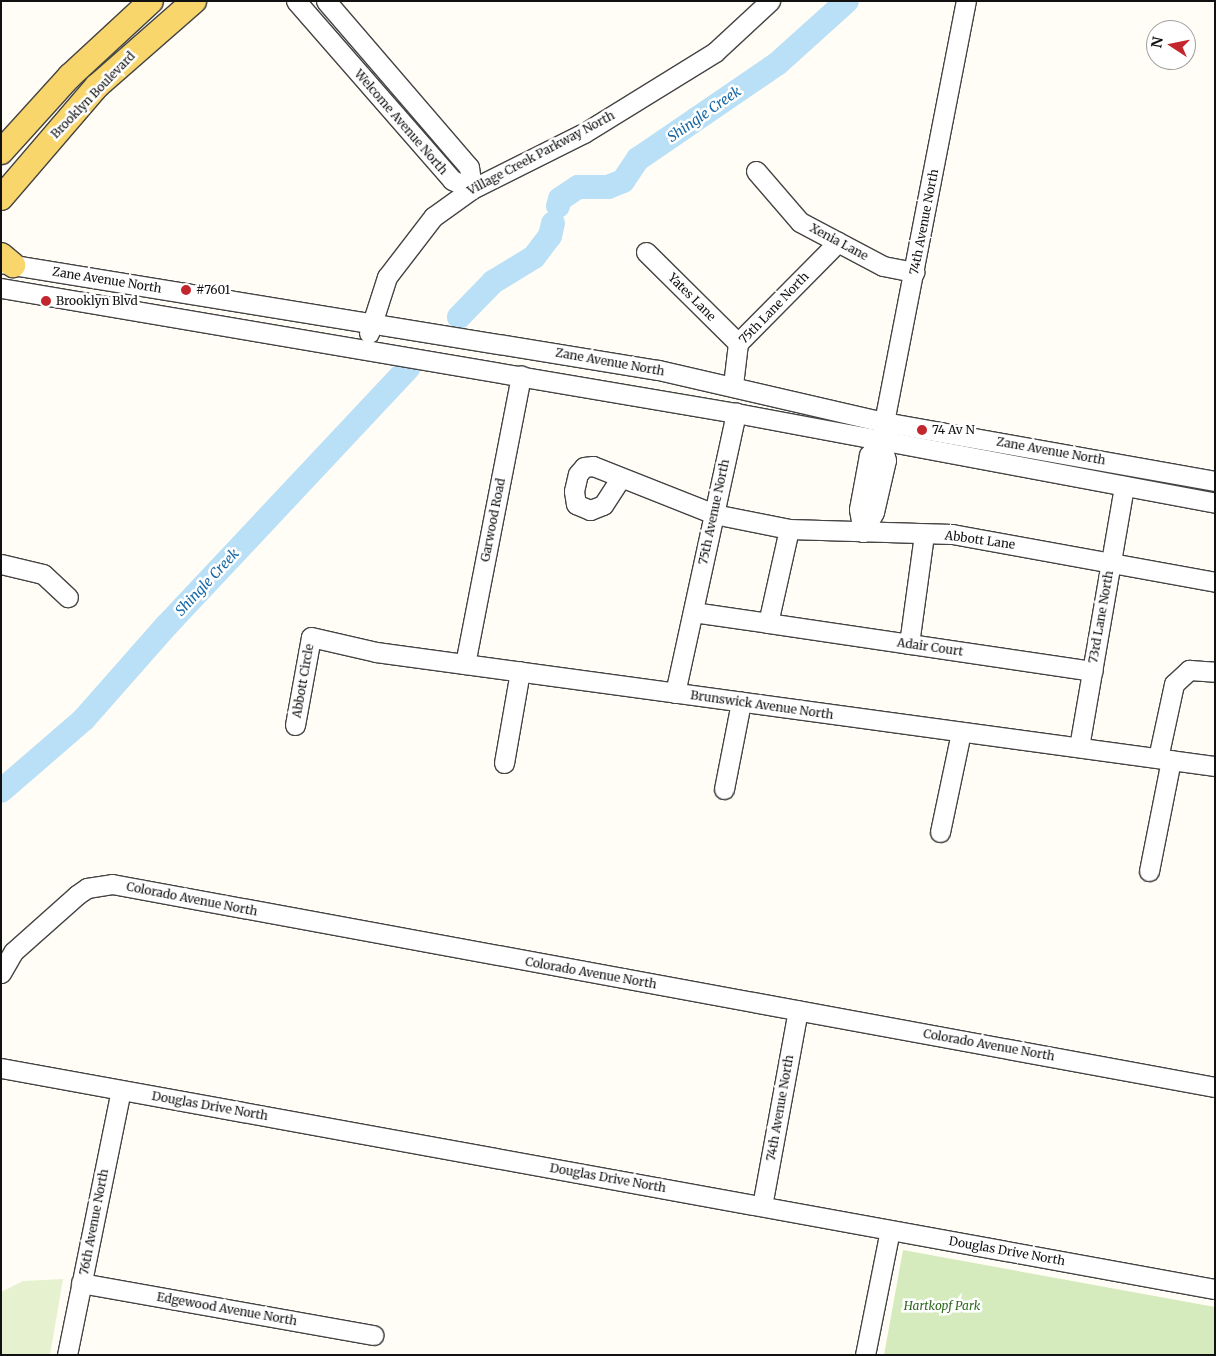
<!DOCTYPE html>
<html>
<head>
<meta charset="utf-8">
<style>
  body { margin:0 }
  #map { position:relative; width:1216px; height:1356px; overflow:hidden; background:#fffdf5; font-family:Merriweather,serif }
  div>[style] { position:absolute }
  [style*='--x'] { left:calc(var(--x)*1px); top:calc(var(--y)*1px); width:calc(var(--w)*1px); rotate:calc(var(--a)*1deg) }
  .green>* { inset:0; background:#d5ebbd }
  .pitch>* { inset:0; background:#e6f2cf }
  .river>* { height:24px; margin:-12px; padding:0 12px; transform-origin:12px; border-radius:12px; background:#b9e0f7 }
  .roads { filter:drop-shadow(1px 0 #444) drop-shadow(-1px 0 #444) drop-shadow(0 1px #444) drop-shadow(0 -1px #444) }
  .minor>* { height:19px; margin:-9.5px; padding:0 9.5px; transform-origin:9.5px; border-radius:9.5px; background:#fff }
  .major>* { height:24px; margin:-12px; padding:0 12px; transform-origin:12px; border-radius:12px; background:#f9d66b }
  .dots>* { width:14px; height:14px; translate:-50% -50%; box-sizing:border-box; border:2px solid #fff; border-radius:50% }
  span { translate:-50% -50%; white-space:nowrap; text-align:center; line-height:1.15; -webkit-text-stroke:5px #fff; paint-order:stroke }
  .street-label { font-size:12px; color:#111 }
  .poi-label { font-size:12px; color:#111 }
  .left { translate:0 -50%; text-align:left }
  .park-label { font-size:12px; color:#2f6b1f; font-style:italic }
  .water-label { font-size:14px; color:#1768a6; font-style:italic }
  .frame { position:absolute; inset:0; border:2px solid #111; pointer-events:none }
  .north { position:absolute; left:1146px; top:20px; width:50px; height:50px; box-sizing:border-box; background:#fff; border:1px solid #a0a0a0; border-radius:50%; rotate:281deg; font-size:14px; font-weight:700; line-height:20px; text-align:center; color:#111 }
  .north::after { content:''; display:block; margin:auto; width:18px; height:22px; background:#c4262e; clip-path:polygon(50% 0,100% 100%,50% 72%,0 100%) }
</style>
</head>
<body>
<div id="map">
  <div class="green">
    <div style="clip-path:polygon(903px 1250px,1215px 1307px,1215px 1355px,884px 1355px)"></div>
  </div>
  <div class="pitch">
    <div style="clip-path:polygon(63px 1279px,50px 1355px,1px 1355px,1px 1292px,23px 1281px)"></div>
  </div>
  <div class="river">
    <div style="--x:558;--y:206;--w:7;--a:-74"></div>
    <div style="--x:560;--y:199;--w:22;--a:-34"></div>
    <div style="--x:578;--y:187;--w:30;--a:0"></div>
    <div style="--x:608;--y:187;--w:16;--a:-22"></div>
    <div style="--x:623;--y:181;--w:27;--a:-56"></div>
    <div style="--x:638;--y:159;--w:168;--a:-34.4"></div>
    <div style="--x:777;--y:64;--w:94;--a:-42"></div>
    <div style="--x:459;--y:317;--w:49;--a:-45.8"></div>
    <div style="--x:493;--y:282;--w:48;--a:-31.4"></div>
    <div style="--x:534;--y:257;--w:26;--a:-53"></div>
    <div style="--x:550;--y:236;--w:13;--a:-77"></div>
    <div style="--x:1;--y:791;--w:110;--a:-40.9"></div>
    <div style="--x:84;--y:719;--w:125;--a:-48.6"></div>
    <div style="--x:167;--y:625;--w:352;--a:-46.8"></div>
  </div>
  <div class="roads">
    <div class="minor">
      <div style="--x:296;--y:1;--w:237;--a:48.9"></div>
      <div style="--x:452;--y:180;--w:22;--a:24"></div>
      <div style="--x:326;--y:1;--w:219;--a:49.3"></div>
      <div style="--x:469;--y:167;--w:22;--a:82"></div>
      <div style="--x:756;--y:171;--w:67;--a:49.2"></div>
      <div style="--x:800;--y:222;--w:94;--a:27.9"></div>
      <div style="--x:883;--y:266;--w:32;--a:11"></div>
      <div style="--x:646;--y:252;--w:129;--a:44.7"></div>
      <div style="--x:1;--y:263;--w:666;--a:9.25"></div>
      <div style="--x:658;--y:370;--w:232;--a:13"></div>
      <div style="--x:884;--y:422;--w:336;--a:10.1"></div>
      <div style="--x:1;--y:288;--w:746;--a:9.65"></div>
      <div style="--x:736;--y:413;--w:487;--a:10.6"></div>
      <div style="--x:369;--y:333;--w:59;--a:-72.2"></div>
      <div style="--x:387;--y:277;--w:76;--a:-52.5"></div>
      <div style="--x:433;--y:217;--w:48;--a:-35.7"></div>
      <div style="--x:472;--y:189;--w:125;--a:-26.6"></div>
      <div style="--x:584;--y:133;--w:154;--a:-31.7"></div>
      <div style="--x:715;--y:52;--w:75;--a:-42.8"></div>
      <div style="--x:733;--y:385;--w:42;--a:-83.2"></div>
      <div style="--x:738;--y:343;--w:142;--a:-45.3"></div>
      <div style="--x:620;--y:479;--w:31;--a:123"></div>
      <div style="--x:603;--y:505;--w:14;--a:159"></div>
      <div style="--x:590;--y:510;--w:15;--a:-157"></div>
      <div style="--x:576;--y:504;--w:13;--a:-99"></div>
      <div style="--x:574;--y:491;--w:17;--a:-77"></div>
      <div style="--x:578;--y:474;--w:9;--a:-49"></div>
      <div style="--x:584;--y:467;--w:9;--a:-6"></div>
      <div style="--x:593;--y:466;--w:130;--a:21.6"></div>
      <div style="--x:714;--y:514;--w:76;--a:11.3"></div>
      <div style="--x:789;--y:529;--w:163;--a:1.8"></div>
      <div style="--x:952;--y:534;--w:267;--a:10.3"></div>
      <div style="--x:863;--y:532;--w:23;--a:-61"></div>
      <div style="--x:874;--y:512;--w:53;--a:-77"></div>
      <div style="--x:886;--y:460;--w:19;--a:-106"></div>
      <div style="--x:881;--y:442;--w:20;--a:-81"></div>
      <div style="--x:884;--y:422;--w:429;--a:-79"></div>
      <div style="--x:863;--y:532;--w:23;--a:-100"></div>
      <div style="--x:859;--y:509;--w:55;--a:-79.5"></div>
      <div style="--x:869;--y:455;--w:18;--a:-47"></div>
      <div style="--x:1;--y:564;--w:43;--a:13.4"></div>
      <div style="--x:43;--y:574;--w:34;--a:43"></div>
      <div style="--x:693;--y:612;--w:76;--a:8.3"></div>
      <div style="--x:768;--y:623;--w:96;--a:-77.4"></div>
      <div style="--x:768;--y:623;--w:328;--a:8.4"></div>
      <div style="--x:909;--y:644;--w:110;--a:-82.2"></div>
      <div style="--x:465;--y:664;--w:294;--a:-79"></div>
      <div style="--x:675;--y:693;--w:287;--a:-77.7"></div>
      <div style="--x:295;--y:725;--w:89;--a:-79.7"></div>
      <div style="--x:311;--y:637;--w:67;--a:13"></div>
      <div style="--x:376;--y:652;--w:847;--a:7.74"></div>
      <div style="--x:1079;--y:747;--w:265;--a:-80.2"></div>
      <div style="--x:1158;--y:758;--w:76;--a:-77.8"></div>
      <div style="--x:1174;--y:684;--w:21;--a:-43"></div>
      <div style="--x:1189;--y:670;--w:26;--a:4"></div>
      <div style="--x:504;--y:763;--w:93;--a:-80.1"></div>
      <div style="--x:724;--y:789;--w:89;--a:-78.9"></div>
      <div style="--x:940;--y:832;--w:102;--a:-78.1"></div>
      <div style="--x:1149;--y:871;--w:113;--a:-78.8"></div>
      <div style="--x:1;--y:973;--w:24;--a:-60"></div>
      <div style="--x:13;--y:952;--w:86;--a:-41.7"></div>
      <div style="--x:77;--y:895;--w:12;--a:-35"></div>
      <div style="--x:87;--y:888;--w:25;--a:-9"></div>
      <div style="--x:112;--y:884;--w:1122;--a:10.43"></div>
      <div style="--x:1;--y:1068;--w:1234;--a:10.32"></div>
      <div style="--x:762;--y:1206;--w:199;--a:-79.6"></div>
      <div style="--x:81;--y:1283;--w:297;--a:10.1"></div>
      <div style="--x:67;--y:1355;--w:270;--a:-78.5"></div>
      <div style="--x:865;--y:1355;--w:127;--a:-78.7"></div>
    </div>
    <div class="major">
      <div style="--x:1;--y:152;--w:103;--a:-47.8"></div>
      <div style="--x:70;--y:76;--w:110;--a:-42.8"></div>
      <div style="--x:1;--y:198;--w:148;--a:-49.4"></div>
      <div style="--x:97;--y:86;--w:129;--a:-41.2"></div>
      <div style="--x:1;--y:255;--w:16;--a:40"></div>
    </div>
  </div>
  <div class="dots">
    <div style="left:186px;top:290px;background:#c4262e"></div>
    <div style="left:46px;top:301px;background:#c4262e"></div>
    <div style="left:922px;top:430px;background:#c4262e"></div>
  </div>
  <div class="street-label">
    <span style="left:93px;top:95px;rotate:-46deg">Brooklyn Boulevard</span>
    <span style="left:401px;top:122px;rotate:49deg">Welcome Avenue North</span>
    <span style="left:541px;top:153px;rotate:-28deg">Village Creek Parkway North</span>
    <span style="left:924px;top:222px;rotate:-79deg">74th Avenue North</span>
    <span style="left:839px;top:242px;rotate:28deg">Xenia Lane</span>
    <span style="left:107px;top:280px;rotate:9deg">Zane Avenue North</span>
    <span style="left:692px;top:297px;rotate:45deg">Yates Lane</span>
    <span style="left:774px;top:308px;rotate:-46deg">75th Lane North</span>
    <span style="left:610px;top:362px;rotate:10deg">Zane Avenue North</span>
    <span style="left:1051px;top:451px;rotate:10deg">Zane Avenue North</span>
    <span style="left:714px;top:512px;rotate:-78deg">75th Avenue North</span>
    <span style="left:493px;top:520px;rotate:-79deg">Garwood Road</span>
    <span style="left:980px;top:540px;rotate:8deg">Abbott Lane</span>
    <span style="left:1101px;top:617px;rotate:-80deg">73rd Lane North</span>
    <span style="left:930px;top:647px;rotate:8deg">Adair Court</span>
    <span style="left:303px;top:681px;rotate:-80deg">Abbott Circle</span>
    <span style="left:762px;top:705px;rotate:8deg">Brunswick Avenue North</span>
    <span style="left:192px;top:899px;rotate:11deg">Colorado Avenue North</span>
    <span style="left:591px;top:973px;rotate:10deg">Colorado Avenue North</span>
    <span style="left:989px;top:1045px;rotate:10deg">Colorado Avenue North</span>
    <span style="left:210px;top:1106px;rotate:10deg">Douglas Drive North</span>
    <span style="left:780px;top:1108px;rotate:-80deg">74th Avenue North</span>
    <span style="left:608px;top:1178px;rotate:10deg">Douglas Drive North</span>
    <span style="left:94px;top:1222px;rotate:-79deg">76th Avenue North</span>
    <span style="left:1007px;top:1251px;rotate:10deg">Douglas Drive North</span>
    <span style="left:227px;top:1309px;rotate:10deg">Edgewood Avenue North</span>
  </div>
  <div class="poi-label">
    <span class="left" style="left:196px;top:290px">#7601</span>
    <span class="left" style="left:56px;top:301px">Brooklyn Blvd</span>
    <span class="left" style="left:932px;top:430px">74 Av N</span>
  </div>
  <div class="park-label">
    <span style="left:942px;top:1306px">Hartkopf Park</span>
  </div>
  <div class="water-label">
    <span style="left:704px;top:114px;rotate:-35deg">Shingle Creek</span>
    <span style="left:207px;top:582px;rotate:-47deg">Shingle Creek</span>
  </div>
  <div class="frame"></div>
  <div class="north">N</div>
</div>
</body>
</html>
